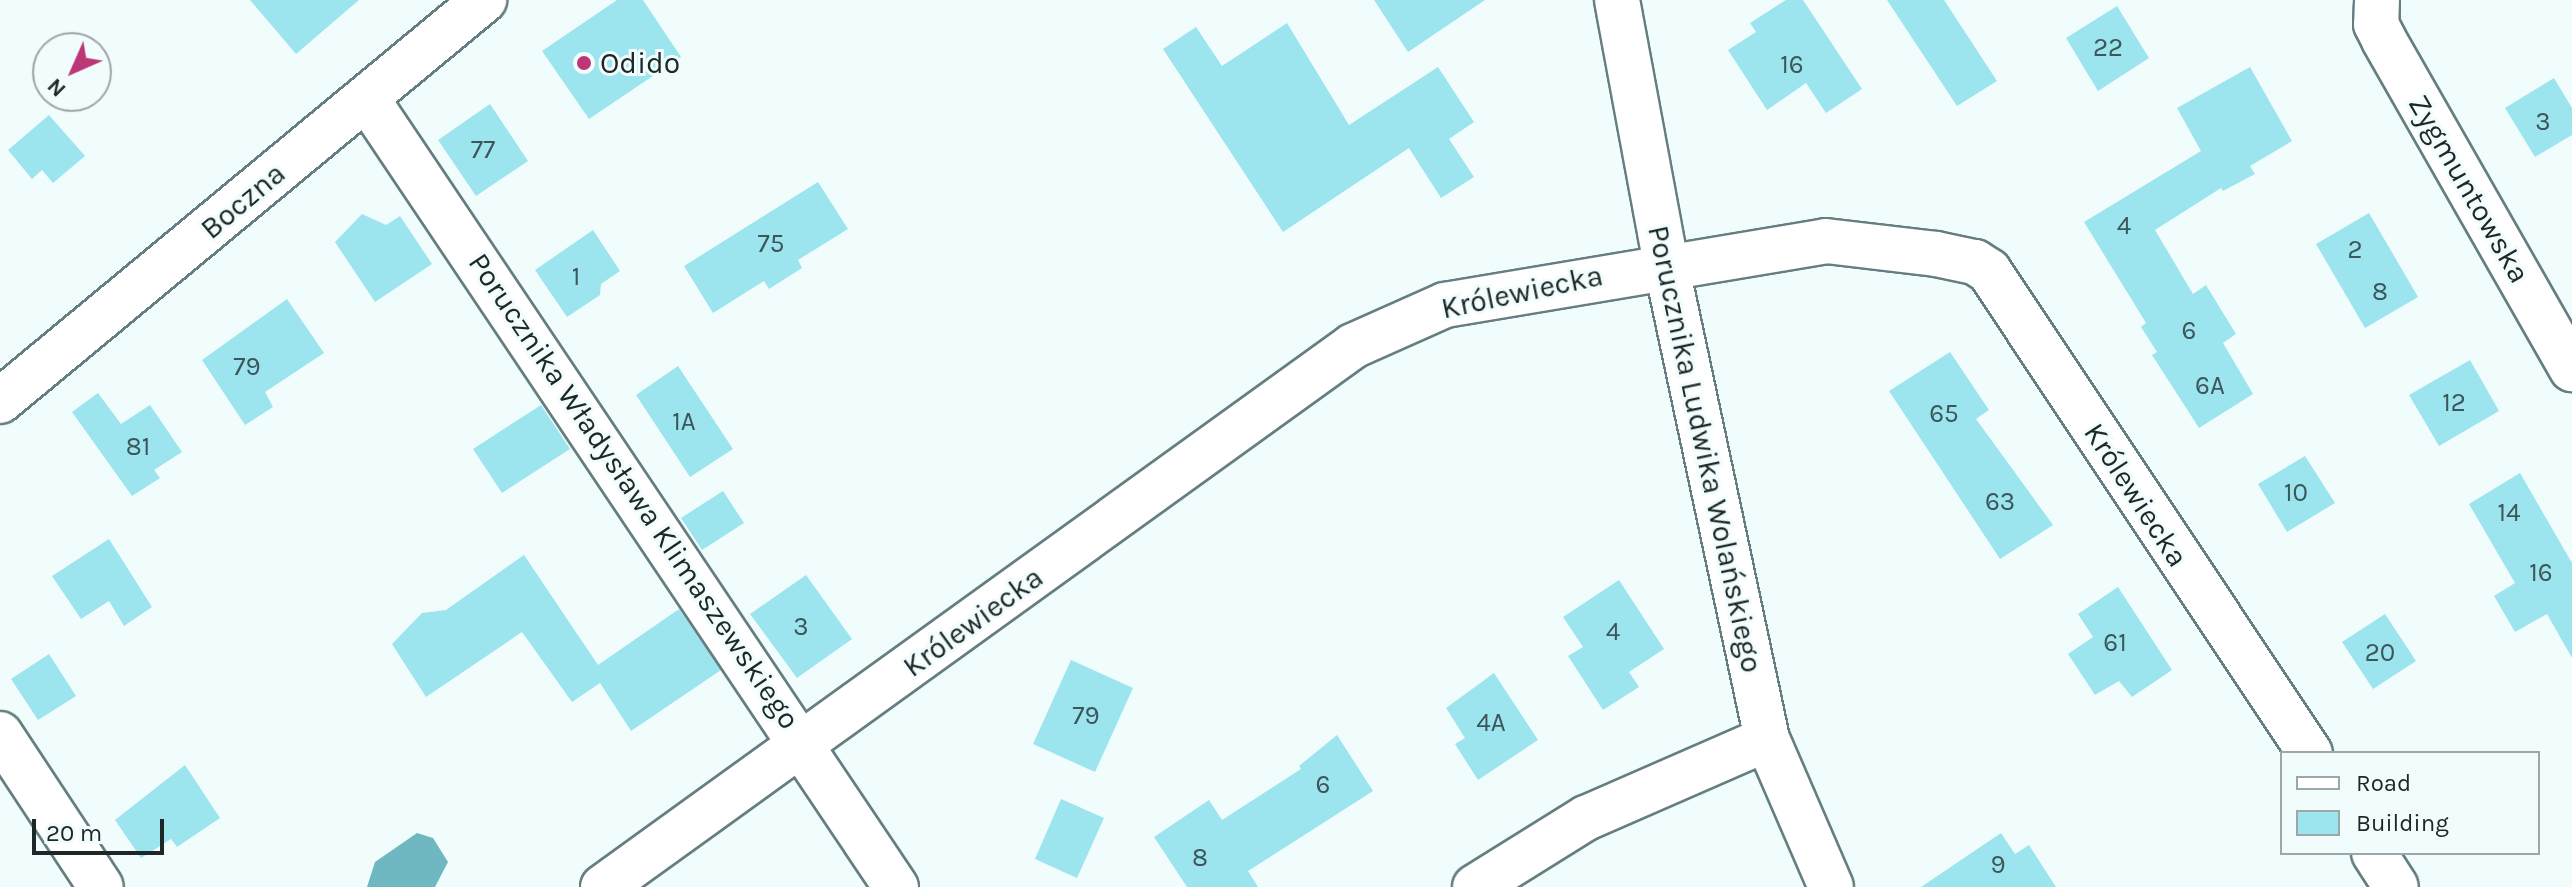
<!DOCTYPE html>
<html>
<head>
<meta charset="utf-8">
<style>
  body { margin:0 }
  #map { position:relative; width:2572px; height:887px; overflow:hidden; background:#f1fcfd; font-family:Karla,sans-serif }
  div>[style] { position:absolute }
  [style*='--x'] { left:calc(var(--x)*1px); top:calc(var(--y)*1px); width:calc(var(--w)*1px); rotate:calc(var(--a)*1deg) }
  .water>* { inset:0; background:#70b8c1 }
  .building>* { inset:0; background:#9ce5ee }
  .roads { filter:drop-shadow(2px 0 #657e81) drop-shadow(-2px 0 #657e81) drop-shadow(0 2px #657e81) drop-shadow(0 -2px #657e81) }
  .minor>* { height:44px; margin:-22px; padding:0 22px; transform-origin:22px; border-radius:22px; background:#fff }
  .dots>* { width:22px; height:22px; translate:-50% -50%; box-sizing:border-box; border:4px solid #f1fcfd; border-radius:50% }
  span { translate:-50% -50%; white-space:nowrap; text-align:center; line-height:1.15; -webkit-text-stroke:6px #f1fcfd; paint-order:stroke }
  .number-label { font-size:26px; color:#3d565a }
  .number-label span { -webkit-text-stroke-width:0 }
  .poi-label { font-size:30px; color:#1d2728 }
  .left { translate:0 -50%; text-align:left }
  .street-label { font-size:30px; color:#1d2728 }
  .legend { position:absolute; left:2280px; top:751px; width:260px; height:104px; box-sizing:border-box; background:#f1fcfd; border:2px solid #9ca7a8; margin:0; padding:10px 14px; list-style:none; font-size:24px; color:#1d2728 }
  .legend li { display:flex; align-items:center; gap:16px; height:40px }
  .legend b { width:40px; border:2px solid #9ca7a8 }
  .north { position:absolute; left:32px; top:32px; width:80px; height:80px; box-sizing:border-box; background:#f1fcfd; border:2px solid #9ca7a8; border-radius:50%; rotate:225deg; font-size:22px; font-weight:700; line-height:32px; text-align:center; color:#1d2728 }
  .north::after { content:''; display:block; margin:auto; width:28px; height:36px; background:#bd3676; clip-path:polygon(50% 0,100% 100%,50% 72%,0 100%) }
  .scale { position:absolute; left:32px; top:819px; width:132px; height:36px; box-sizing:border-box; border:4px solid #1d2728; border-top:0; padding-left:10px; font-size:24px; line-height:28px; white-space:nowrap; color:#1d2728; -webkit-text-stroke:6px #f1fcfd; paint-order:stroke }
</style>
</head>
<body>
<div id="map">
  <div class="water">
    <div style="clip-path:polygon(417px 833px,433px 838px,448px 862px,435px 887px,367px 887px,375px 862px)"></div>
  </div>
  <div class="building">
    <div style="clip-path:polygon(250px 0,359px 0,296px 54px)"></div>
    <div style="clip-path:polygon(617px 0,643px 0,681px 57px,589px 119px,542px 51px)"></div>
    <div style="clip-path:polygon(1374px 0,1485px 0,1408px 52px)"></div>
    <div style="clip-path:polygon(1786px 0,1803px 0,1862px 89px,1826px 113px,1806px 83px,1767px 110px,1728px 50px,1756px 32px,1750px 23px)"></div>
    <div style="clip-path:polygon(1887px 0,1944px 0,1997px 81px,1957px 106px)"></div>
    <div style="clip-path:polygon(2117px 6px,2149px 58px,2098px 91px,2066px 38px)"></div>
    <div style="clip-path:polygon(1287px 23px,1349px 125px,1438px 67px,1474px 122px,1449px 139px,1474px 177px,1441px 198px,1409px 148px,1283px 232px,1163px 49px,1196px 27px,1222px 66px)"></div>
    <div style="clip-path:polygon(2250px 67px,2292px 141px,2250px 166px,2255px 174px,2223px 191px,2221px 188px,2155px 230px,2193px 294px,2206px 285px,2236px 334px,2223px 343px,2253px 394px,2199px 428px,2152px 355px,2157px 352px,2141px 327px,2146px 323px,2084px 222px,2201px 151px,2177px 108px)"></div>
    <div style="clip-path:polygon(2554px 78px,2572px 108px,2572px 135px,2535px 157px,2505px 108px)"></div>
    <div style="clip-path:polygon(490px 104px,528px 161px,476px 196px,438px 140px)"></div>
    <div style="clip-path:polygon(49px 115px,85px 156px,53px 183px,42px 170px,32px 179px,8px 150px)"></div>
    <div style="clip-path:polygon(818px 182px,848px 229px,798px 260px,802px 268px,769px 289px,764px 281px,713px 313px,684px 266px)"></div>
    <div style="clip-path:polygon(2369px 213px,2418px 297px,2365px 328px,2316px 244px)"></div>
    <div style="clip-path:polygon(362px 214px,386px 225px,400px 216px,432px 264px,375px 302px,335px 242px)"></div>
    <div style="clip-path:polygon(593px 230px,620px 271px,601px 284px,600px 295px,567px 317px,535px 270px)"></div>
    <div style="clip-path:polygon(287px 299px,324px 353px,265px 392px,273px 407px,245px 425px,202px 360px)"></div>
    <div style="clip-path:polygon(1950px 352px,1989px 410px,1976px 419px,2053px 525px,2000px 559px,1889px 391px)"></div>
    <div style="clip-path:polygon(2470px 360px,2499px 411px,2439px 446px,2409px 395px)"></div>
    <div style="clip-path:polygon(678px 366px,733px 449px,690px 477px,636px 395px)"></div>
    <div style="clip-path:polygon(98px 393px,121px 424px,150px 405px,182px 452px,154px 470px,160px 478px,132px 496px,72px 412px)"></div>
    <div style="clip-path:polygon(541px 405px,570px 449px,502px 493px,473px 449px)"></div>
    <div style="clip-path:polygon(2305px 456px,2335px 503px,2287px 532px,2258px 484px)"></div>
    <div style="clip-path:polygon(2520px 473px,2572px 563px,2572px 658px,2547px 614px,2515px 632px,2494px 596px,2515px 583px,2469px 504px)"></div>
    <div style="clip-path:polygon(723px 491px,744px 523px,702px 550px,681px 518px)"></div>
    <div style="clip-path:polygon(109px 539px,152px 607px,124px 626px,109px 601px,81px 619px,52px 576px)"></div>
    <div style="clip-path:polygon(524px 555px,598px 665px,679px 609px,721px 670px,631px 731px,600px 683px,572px 702px,522px 632px,426px 697px,392px 644px,422px 613px,446px 610px)"></div>
    <div style="clip-path:polygon(806px 575px,852px 639px,797px 678px,750px 614px)"></div>
    <div style="clip-path:polygon(1619px 580px,1664px 649px,1629px 672px,1639px 687px,1603px 710px,1568px 656px,1583px 647px,1563px 617px)"></div>
    <div style="clip-path:polygon(2118px 587px,2172px 670px,2132px 697px,2119px 681px,2095px 695px,2068px 654px,2093px 637px,2078px 614px)"></div>
    <div style="clip-path:polygon(2385px 614px,2416px 661px,2373px 689px,2342px 642px)"></div>
    <div style="clip-path:polygon(49px 654px,76px 696px,38px 720px,11px 679px)"></div>
    <div style="clip-path:polygon(1071px 660px,1133px 688px,1095px 772px,1033px 744px)"></div>
    <div style="clip-path:polygon(1494px 673px,1538px 740px,1478px 780px,1455px 744px,1465px 738px,1446px 708px)"></div>
    <div style="clip-path:polygon(1337px 735px,1373px 791px,1248px 871px,1258px 887px,1187px 887px,1154px 837px,1209px 800px,1222px 820px,1301px 769px,1299px 766px)"></div>
    <div style="clip-path:polygon(185px 765px,220px 818px,177px 847px,171px 839px,141px 858px,115px 820px)"></div>
    <div style="clip-path:polygon(1061px 799px,1104px 818px,1077px 878px,1035px 859px)"></div>
    <div style="clip-path:polygon(2001px 833px,2015px 854px,2029px 845px,2056px 887px,1921px 887px)"></div>
  </div>
  <div class="roads">
    <div class="minor">
      <div style="--x:1617;--y:0;--w:269;--a:79.5"></div>
      <div style="--x:1666;--y:264;--w:486;--a:78"></div>
      <div style="--x:1767;--y:739;--w:161;--a:66.6"></div>
      <div style="--x:2377;--y:0;--w:24;--a:92"></div>
      <div style="--x:2376;--y:24;--w:18;--a:63"></div>
      <div style="--x:2384;--y:40;--w:379;--a:60.3"></div>
      <div style="--x:367;--y:99;--w:949;--a:56.13"></div>
      <div style="--x:0;--y:401;--w:629;--a:-39.64"></div>
      <div style="--x:0;--y:734;--w:183;--a:56.6"></div>
      <div style="--x:2374;--y:853;--w:40;--a:57.1"></div>
      <div style="--x:603;--y:887;--w:925;--a:-35.8"></div>
      <div style="--x:1353;--y:346;--w:101;--a:-24"></div>
      <div style="--x:1445;--y:305;--w:386;--a:-9.5"></div>
      <div style="--x:1826;--y:241;--w:111;--a:6.7"></div>
      <div style="--x:1936;--y:254;--w:40;--a:12"></div>
      <div style="--x:1975;--y:262;--w:17;--a:33"></div>
      <div style="--x:1989;--y:271;--w:579;--a:56.34"></div>
      <div style="--x:1475;--y:887;--w:131;--a:-31.9"></div>
      <div style="--x:1586;--y:818;--w:197;--a:-23.6"></div>
    </div>
  </div>
  <div class="dots">
    <div style="left:584px;top:63px;background:#bd3676"></div>
  </div>
  <div class="number-label">
    <span style="left:2108px;top:48px">22</span>
    <span style="left:1792px;top:65px">16</span>
    <span style="left:2543px;top:122px">3</span>
    <span style="left:483px;top:150px">77</span>
    <span style="left:2124px;top:226px">4</span>
    <span style="left:771px;top:244px">75</span>
    <span style="left:2355px;top:250px">2</span>
    <span style="left:576px;top:277px">1</span>
    <span style="left:2380px;top:292px">8</span>
    <span style="left:2189px;top:331px">6</span>
    <span style="left:247px;top:367px">79</span>
    <span style="left:2210px;top:386px">6A</span>
    <span style="left:2454px;top:403px">12</span>
    <span style="left:1944px;top:414px">65</span>
    <span style="left:684px;top:422px">1A</span>
    <span style="left:138px;top:447px">81</span>
    <span style="left:2296px;top:493px">10</span>
    <span style="left:2000px;top:502px">63</span>
    <span style="left:2509px;top:513px">14</span>
    <span style="left:2541px;top:573px">16</span>
    <span style="left:801px;top:627px">3</span>
    <span style="left:1613px;top:632px">4</span>
    <span style="left:2115px;top:643px">61</span>
    <span style="left:2380px;top:653px">20</span>
    <span style="left:1086px;top:716px">79</span>
    <span style="left:1491px;top:723px">4A</span>
    <span style="left:1323px;top:785px">6</span>
    <span style="left:1200px;top:858px">8</span>
    <span style="left:1998px;top:865px">9</span>
  </div>
  <div class="poi-label">
    <span class="left" style="left:600px;top:63px">Odido</span>
  </div>
  <div class="street-label">
    <span style="left:2469px;top:189px;rotate:60deg">Zygmuntowska</span>
    <span style="left:243px;top:201px;rotate:-40deg">Boczna</span>
    <span style="left:1522px;top:292px;rotate:-12deg">Królewiecka</span>
    <span style="left:1705px;top:449px;rotate:78deg">Porucznika Ludwika Wolańskiego</span>
    <span style="left:634px;top:491px;rotate:56deg">Porucznika Władysława Klimaszewskiego</span>
    <span style="left:2136px;top:495px;rotate:57deg">Królewiecka</span>
    <span style="left:973px;top:622px;rotate:-36deg">Królewiecka</span>
  </div>
  <ul class="legend">
  <li><b style="height:10px;background:#fff"></b>Road</li>
  <li><b style="height:22px;background:#9ce5ee"></b>Building</li>
  </ul>
  <div class="north">N</div>
  <div class="scale">20 m</div>
</div>
</body>
</html>
